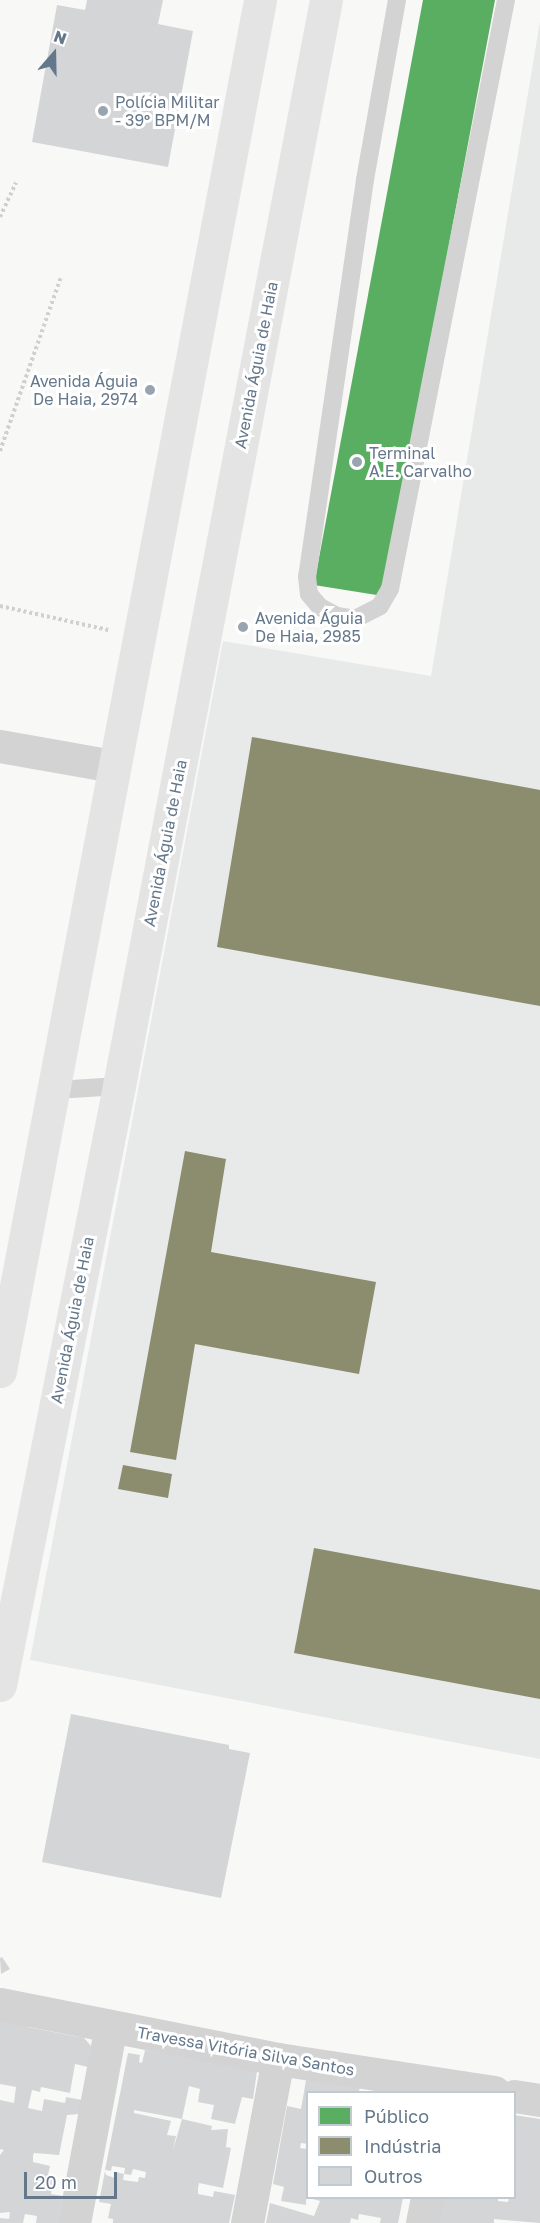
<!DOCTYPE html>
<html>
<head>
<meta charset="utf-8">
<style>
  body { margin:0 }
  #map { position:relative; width:540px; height:2223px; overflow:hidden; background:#f8f8f7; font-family:"Golos Text",sans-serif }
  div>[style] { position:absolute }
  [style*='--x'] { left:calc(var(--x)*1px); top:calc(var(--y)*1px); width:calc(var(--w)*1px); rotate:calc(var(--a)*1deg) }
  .built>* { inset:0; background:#e8eaea }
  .public>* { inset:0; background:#5aae61 }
  .industry>* { inset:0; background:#8c8c6e }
  .building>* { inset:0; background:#d4d5d7 }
  .path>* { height:4px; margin-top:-2px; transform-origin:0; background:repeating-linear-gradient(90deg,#ced0d1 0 3px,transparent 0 6px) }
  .service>* { height:18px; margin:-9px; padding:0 9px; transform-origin:9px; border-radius:9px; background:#d3d3d4 }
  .minor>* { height:33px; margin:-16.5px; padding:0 16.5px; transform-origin:16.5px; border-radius:16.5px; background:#d3d3d4 }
  .secondary>* { height:33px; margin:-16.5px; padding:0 16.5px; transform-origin:16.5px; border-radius:16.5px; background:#e4e4e5 }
  .dots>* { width:16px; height:16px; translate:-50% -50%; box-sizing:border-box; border:3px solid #fff; border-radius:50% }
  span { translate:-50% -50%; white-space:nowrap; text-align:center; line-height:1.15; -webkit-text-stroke:6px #fff; paint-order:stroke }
  .poi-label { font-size:16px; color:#65788b }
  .left { translate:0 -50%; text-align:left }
  .right { translate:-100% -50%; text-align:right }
  .street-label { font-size:16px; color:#65788b }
  .legend { position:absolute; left:306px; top:2091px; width:210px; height:108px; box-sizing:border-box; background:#fff; border:2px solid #c1c9d1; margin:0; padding:8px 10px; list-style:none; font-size:18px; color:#65788b }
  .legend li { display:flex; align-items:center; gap:12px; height:30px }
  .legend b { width:30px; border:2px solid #c1c9d1 }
  .north { position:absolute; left:24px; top:24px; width:60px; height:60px; -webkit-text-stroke:4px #fff; paint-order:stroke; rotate:20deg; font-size:16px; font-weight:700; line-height:24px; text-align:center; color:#65788b }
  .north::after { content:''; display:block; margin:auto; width:21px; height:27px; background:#65788b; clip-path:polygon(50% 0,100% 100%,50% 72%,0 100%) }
  .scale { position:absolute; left:24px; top:2172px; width:93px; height:27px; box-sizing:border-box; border:3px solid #65788b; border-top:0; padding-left:8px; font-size:18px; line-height:21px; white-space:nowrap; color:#65788b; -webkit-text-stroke:4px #fff; paint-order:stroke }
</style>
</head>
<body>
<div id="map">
  <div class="built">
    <div style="clip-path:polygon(540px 21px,540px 1759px,30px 1660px,223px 641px,431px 676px)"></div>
  </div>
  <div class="public">
    <div style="clip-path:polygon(423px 0,495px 0,383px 596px,314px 585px)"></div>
  </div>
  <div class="industry">
    <div style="clip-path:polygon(252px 737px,540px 790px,540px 1006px,217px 947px)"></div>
    <div style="clip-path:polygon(185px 1151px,226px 1159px,211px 1252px,376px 1282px,359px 1374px,195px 1344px,176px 1460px,130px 1452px)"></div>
    <div style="clip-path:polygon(123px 1465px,172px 1474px,168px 1498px,118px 1489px)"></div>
    <div style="clip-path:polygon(314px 1548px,540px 1590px,540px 1699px,294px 1653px)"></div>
  </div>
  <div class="building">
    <div style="clip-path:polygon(87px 0,163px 0,158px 24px,193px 31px,168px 167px,32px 142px,57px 5px,85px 10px)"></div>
    <div style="clip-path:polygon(71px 1714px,229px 1745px,229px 1749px,250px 1753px,221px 1898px,42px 1862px)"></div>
    <div style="clip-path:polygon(2px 1957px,10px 1969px,1px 1974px,0 1958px)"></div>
    <div style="clip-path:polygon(0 2015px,29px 2022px,28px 2027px,79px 2037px,79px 2032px,91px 2046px,88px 2067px,75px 2064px,70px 2093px,41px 2087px,40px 2092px,32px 2090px,28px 2108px,42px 2111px,44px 2099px,65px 2103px,66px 2097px,82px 2100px,79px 2114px,67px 2115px,59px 2155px,34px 2153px,33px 2156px,33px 2162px,50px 2166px,47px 2179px,54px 2180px,51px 2194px,63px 2196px,58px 2223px,36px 2223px,37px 2216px,25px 2214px,23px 2223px,0 2223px,0 2218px,9px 2219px,10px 2212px,0 2213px,0 2155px,4px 2150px,0 2149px,0 2100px,14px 2103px,16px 2087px,0 2084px)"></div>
    <div style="clip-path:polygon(162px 2048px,257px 2071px,253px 2099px,242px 2097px,235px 2124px,211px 2119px,214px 2105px,198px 2102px,200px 2089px,189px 2086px,182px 2119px,134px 2110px,134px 2113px,171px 2121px,167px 2135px,176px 2136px,173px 2150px,182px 2119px,212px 2126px,211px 2130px,228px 2129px,226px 2147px,231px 2148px,223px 2188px,199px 2183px,198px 2188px,198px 2194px,213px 2197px,214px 2191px,235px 2195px,229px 2223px,113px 2223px,113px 2219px,108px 2218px,111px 2204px,99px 2202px,105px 2171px,106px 2175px,115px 2178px,116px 2172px,124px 2174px,123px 2180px,138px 2182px,139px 2177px,145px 2178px,146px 2172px,133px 2169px,131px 2175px,124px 2174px,125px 2168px,112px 2166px,111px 2171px,105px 2170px,128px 2053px,140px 2055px,139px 2062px,142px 2063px,145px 2050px,162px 2053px)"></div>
    <div style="clip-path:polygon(306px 2080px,360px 2084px,359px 2092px,308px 2092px,308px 2144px,301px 2143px,300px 2148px,308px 2149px,306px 2205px,281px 2201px,284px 2187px,273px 2184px,287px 2106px,301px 2109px)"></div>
    <div style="clip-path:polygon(514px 2115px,540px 2119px,540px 2223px,494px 2219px,494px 2223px,437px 2223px,442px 2198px,498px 2198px,498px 2201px,508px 2202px,509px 2198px,514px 2198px)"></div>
    <div style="clip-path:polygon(309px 2198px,403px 2198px,398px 2223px,380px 2223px,381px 2218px,359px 2214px,358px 2220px,351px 2218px,350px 2223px,266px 2223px,270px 2203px,314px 2216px,320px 2201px)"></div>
  </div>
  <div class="path">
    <div style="--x:0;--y:217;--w:38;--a:-65"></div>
    <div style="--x:0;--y:451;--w:184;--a:-70.7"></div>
    <div style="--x:0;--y:606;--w:111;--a:12.5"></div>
  </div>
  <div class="service">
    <div style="--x:397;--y:0;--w:183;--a:100.1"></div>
    <div style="--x:365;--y:180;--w:400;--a:98.3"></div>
    <div style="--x:307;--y:576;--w:18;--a:84"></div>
    <div style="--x:309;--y:594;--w:17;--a:50"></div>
    <div style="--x:320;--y:607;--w:19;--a:28"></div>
    <div style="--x:337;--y:616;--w:18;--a:9"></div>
    <div style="--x:355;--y:619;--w:28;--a:-27"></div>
    <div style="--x:380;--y:606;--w:20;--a:-60"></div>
    <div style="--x:390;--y:589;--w:600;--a:-78.86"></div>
    <div style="--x:56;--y:1090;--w:63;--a:-3.6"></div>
  </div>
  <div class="minor">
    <div style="--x:0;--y:746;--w:116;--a:10"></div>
    <div style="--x:0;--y:2004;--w:283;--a:11.2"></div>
    <div style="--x:278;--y:2059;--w:219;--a:8.7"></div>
    <div style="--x:514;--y:2096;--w:26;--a:9"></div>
    <div style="--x:74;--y:2223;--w:200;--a:-79.4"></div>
    <div style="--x:247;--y:2223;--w:167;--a:-79.3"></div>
    <div style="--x:422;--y:2223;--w:25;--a:-79"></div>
  </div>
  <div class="secondary">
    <div style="--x:0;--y:1371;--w:1395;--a:-79.26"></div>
    <div style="--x:0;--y:1685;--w:611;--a:-78.76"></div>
    <div style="--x:119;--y:1086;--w:1106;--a:-79.21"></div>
  </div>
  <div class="dots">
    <div style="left:103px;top:111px;background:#98a5b1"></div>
    <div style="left:150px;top:390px;background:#98a5b1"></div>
    <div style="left:357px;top:462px;background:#98a5b1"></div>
    <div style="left:243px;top:627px;background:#98a5b1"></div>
  </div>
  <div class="poi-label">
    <span class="left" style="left:115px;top:111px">Polícia Militar<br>- 39º BPM/M</span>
    <span class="right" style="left:138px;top:390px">Avenida Águia<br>De Haia, 2974</span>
    <span class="left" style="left:369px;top:462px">Terminal<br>A.E. Carvalho</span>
    <span class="left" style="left:255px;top:627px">Avenida Águia<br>De Haia, 2985</span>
  </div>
  <div class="street-label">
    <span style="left:256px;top:365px;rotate:-79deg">Avenida Águia de Haia</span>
    <span style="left:165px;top:843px;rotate:-79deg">Avenida Águia de Haia</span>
    <span style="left:72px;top:1320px;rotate:-79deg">Avenida Águia de Haia</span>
    <span style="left:246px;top:2051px;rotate:10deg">Travessa Vitória Silva Santos</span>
  </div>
  <ul class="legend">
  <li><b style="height:16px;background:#5aae61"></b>Público</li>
  <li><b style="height:16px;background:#8c8c6e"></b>Indústria</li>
  <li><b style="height:16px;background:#d4d5d7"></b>Outros</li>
  </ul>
  <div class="north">N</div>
  <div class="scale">20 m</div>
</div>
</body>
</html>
